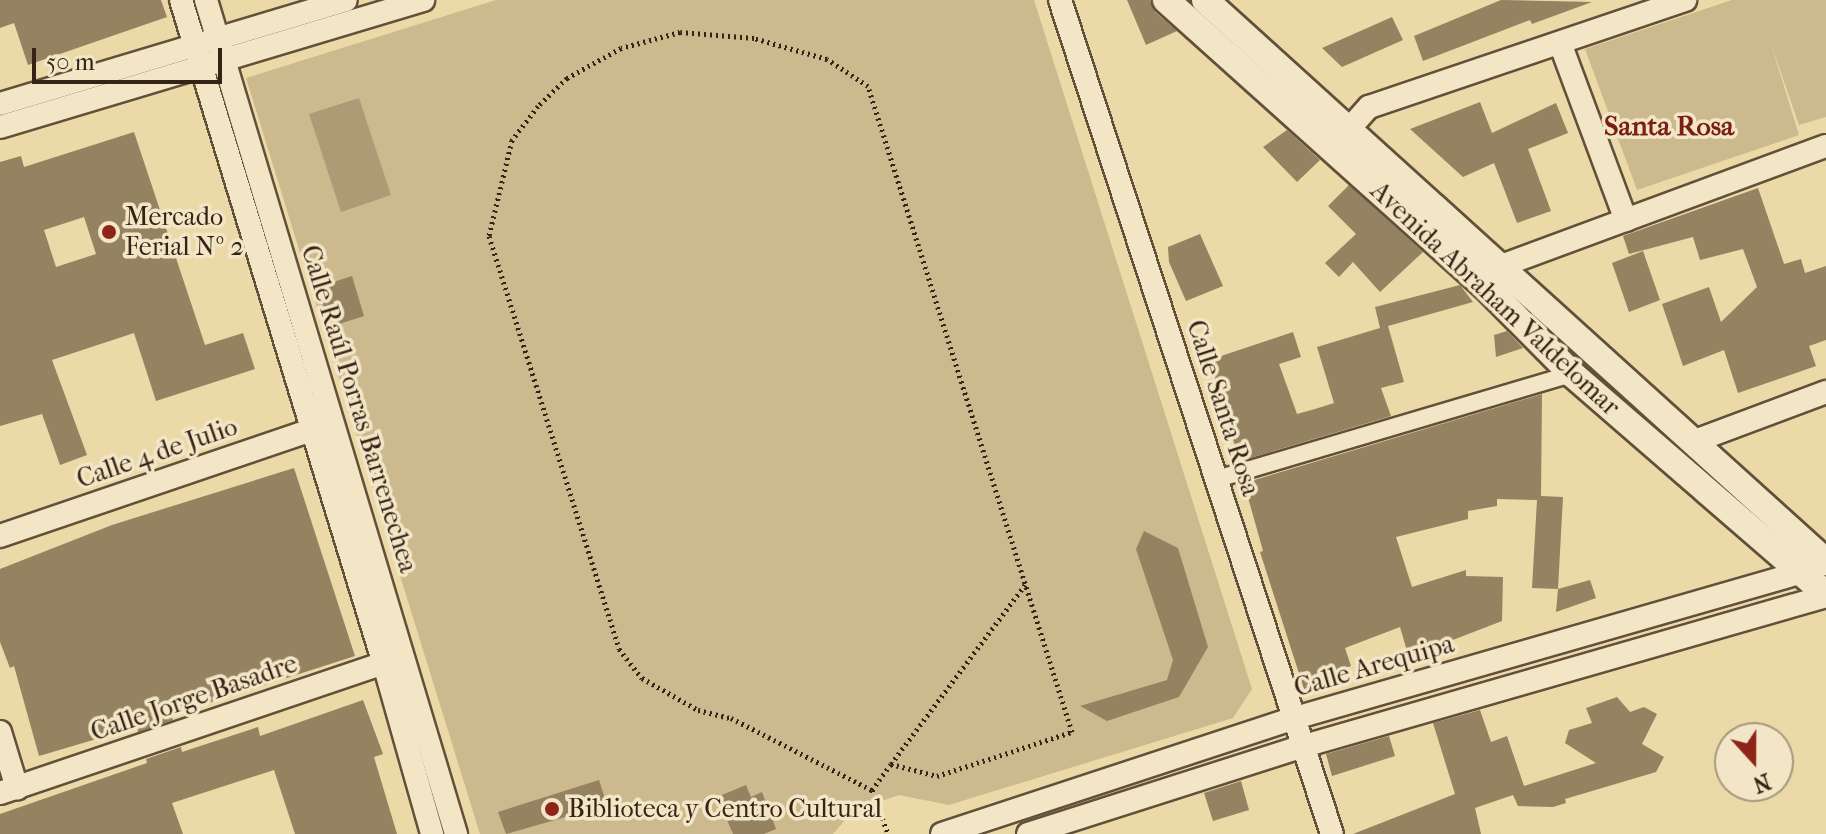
<!DOCTYPE html>
<html>
<head>
<meta charset="utf-8">
<style>
  body { margin:0 }
  #map { position:relative; width:1826px; height:834px; overflow:hidden; background:#ebd9a7; font-family:"IM FELL French Canon",serif }
  div>[style] { position:absolute }
  [style*='--x'] { left:calc(var(--x)*1px); top:calc(var(--y)*1px); width:calc(var(--w)*1px); rotate:calc(var(--a)*1deg) }
  .green>* { inset:0; background:#ccba8e }
  .water>* { inset:0; background:#ad9b76 }
  .building>* { inset:0; background:#948261 }
  .path>* { height:5px; margin-top:-2.5px; transform-origin:0; background:repeating-linear-gradient(90deg,#352316 0 2px,transparent 0 6px) }
  .roads { filter:drop-shadow(2px 0 #62503a) drop-shadow(-2px 0 #62503a) drop-shadow(0 2px #62503a) drop-shadow(0 -2px #62503a) }
  .pedestrian>* { height:16px; margin:-8px; padding:0 8px; transform-origin:8px; border-radius:8px; background:#f2e6c6 }
  .minor>* { height:22px; margin:-11px; padding:0 11px; transform-origin:11px; border-radius:11px; background:#f2e6c6 }
  .tertiary>* { height:26px; margin:-13px; padding:0 13px; transform-origin:13px; border-radius:13px; background:#f2e6c6 }
  .dots>* { width:22px; height:22px; translate:-50% -50%; box-sizing:border-box; border:4px solid #f2e6c6; border-radius:50% }
  span { translate:-50% -50%; white-space:nowrap; text-align:center; line-height:1.15; -webkit-text-stroke:7px #f2e6c6; paint-order:stroke }
  .poi-label { font-size:26px; color:#352316 }
  .left { translate:0 -50%; text-align:left }
  .street-label { font-size:26px; color:#352316 }
  .neighbourhood-label { font-size:28px; color:#7a1f14; font-weight:700 }
  .north { position:absolute; left:1714px; top:722px; width:80px; height:80px; box-sizing:border-box; background:#f2e6c6; border:2px solid #a69880; border-radius:50%; rotate:159deg; font-size:22px; font-weight:700; line-height:32px; text-align:center; color:#352316 }
  .north::after { content:''; display:block; margin:auto; width:28px; height:36px; background:#8f2418; clip-path:polygon(50% 0,100% 100%,50% 72%,0 100%) }
  .scale { position:absolute; left:32px; top:48px; width:190px; height:36px; box-sizing:border-box; border:4px solid #352316; border-top:0; padding-left:10px; font-size:24px; line-height:28px; white-space:nowrap; color:#352316; -webkit-text-stroke:6px #f2e6c6; paint-order:stroke }
</style>
</head>
<body>
<div id="map">
  <div class="green">
    <div style="clip-path:polygon(496px 0,1034px 0,1252px 689px,1233px 718px,949px 805px,899px 795px,853px 811px,833px 834px,480px 834px,246px 78px)"></div>
    <div style="clip-path:polygon(1732px 0,1826px 0,1826px 117px,1799px 125px,1771px 44px,1799px 135px,1637px 190px,1585px 49px)"></div>
  </div>
  <div class="water">
    <div style="clip-path:polygon(359px 98px,391px 195px,341px 212px,309px 114px)"></div>
  </div>
  <div class="building">
    <div style="clip-path:polygon(0 0,161px 0,167px 17px,28px 65px,14px 23px,0 28px)"></div>
    <div style="clip-path:polygon(1127px 0,1150px 0,1155px 12px,1177px 31px,1146px 45px)"></div>
    <div style="clip-path:polygon(1501px 0,1592px 2px,1532px 24px,1530px 20px,1423px 61px,1414px 36px)"></div>
    <div style="clip-path:polygon(1392px 17px,1403px 40px,1342px 67px,1322px 48px)"></div>
    <div style="clip-path:polygon(1480px 102px,1492px 133px,1556px 103px,1568px 133px,1528px 149px,1551px 211px,1517px 223px,1494px 163px,1463px 177px,1410px 129px)"></div>
    <div style="clip-path:polygon(1287px 130px,1320px 160px,1297px 182px,1263px 147px)"></div>
    <div style="clip-path:polygon(evenodd,134px 132px,205px 345px,243px 333px,255px 369px,156px 401px,134px 333px,52px 360px,87px 455px,60px 465px,42px 414px,0 426px,0 162px,21px 156px,24px 167px,134px 132px,84px 217px,96px 254px,56px 267px,44px 230px,84px 217px)"></div>
    <div style="clip-path:polygon(1349px 185px,1423px 252px,1380px 292px,1353px 262px,1339px 277px,1325px 263px,1356px 234px,1328px 206px)"></div>
    <div style="clip-path:polygon(1758px 188px,1784px 264px,1801px 259px,1805px 273px,1826px 266px,1826px 340px,1809px 346px,1816px 366px,1738px 393px,1724px 350px,1683px 366px,1662px 304px,1709px 287px,1721px 322px,1757px 287px,1743px 249px,1700px 260px,1693px 237px,1629px 254px,1623px 236px)"></div>
    <div style="clip-path:polygon(1200px 234px,1223px 286px,1186px 301px,1169px 262px,1168px 247px)"></div>
    <div style="clip-path:polygon(1643px 251px,1660px 300px,1629px 312px,1612px 263px)"></div>
    <div style="clip-path:polygon(352px 276px,364px 316px,330px 327px,318px 287px)"></div>
    <div style="clip-path:polygon(1460px 285px,1473px 302px,1388px 326px,1404px 382px,1381px 388px,1391px 416px,1240px 461px,1225px 415px,1220px 417px,1212px 395px,1220px 392px,1209px 360px,1293px 332px,1301px 357px,1279px 364px,1297px 414px,1315px 409px,1334px 403px,1317px 347px,1380px 328px,1375px 307px)"></div>
    <div style="clip-path:polygon(1507px 331px,1523px 348px,1496px 357px,1494px 335px)"></div>
    <div style="clip-path:polygon(1542px 394px,1541px 496px,1563px 497px,1558px 589px,1532px 588px,1537px 500px,1497px 499px,1497px 506px,1468px 511px,1468px 519px,1396px 537px,1412px 587px,1466px 570px,1466px 576px,1503px 577px,1502px 621px,1445px 643px,1445px 639px,1407px 651px,1400px 627px,1345px 648px,1351px 666px,1330px 674px,1333px 679px,1304px 689px,1260px 552px,1263px 551px,1244px 483px)"></div>
    <div style="clip-path:polygon(294px 468px,355px 656px,171px 715px,173px 720px,138px 732px,137px 727px,39px 756px,14px 666px,10px 668px,0 642px,0 569px,112px 525px)"></div>
    <div style="clip-path:polygon(1144px 531px,1178px 548px,1208px 647px,1179px 697px,1107px 721px,1080px 706px,1167px 680px,1173px 660px,1136px 549px)"></div>
    <div style="clip-path:polygon(1590px 580px,1596px 598px,1556px 612px,1558px 589px)"></div>
    <div style="clip-path:polygon(1617px 697px,1630px 712px,1644px 707px,1657px 714px,1642px 744px,1664px 757px,1656px 772px,1565px 799px,1566px 803px,1553px 807px,1518px 806px,1513px 795px,1475px 808px,1481px 834px,1353px 834px,1455px 794px,1433px 723px,1480px 710px,1491px 742px,1507px 736px,1524px 786px,1596px 763px,1565px 743px,1569px 730px,1592px 723px,1586px 708px)"></div>
    <div style="clip-path:polygon(363px 700px,383px 754px,374px 757px,397px 834px,295px 834px,274px 770px,172px 803px,183px 834px,0 834px,0 814px,147px 763px,146px 759px,181px 747px,182px 752px,258px 727px,260px 736px)"></div>
    <div style="clip-path:polygon(1389px 736px,1395px 756px,1332px 776px,1326px 754px)"></div>
    <div style="clip-path:polygon(599px 780px,607px 805px,506px 834px,498px 812px)"></div>
    <div style="clip-path:polygon(1241px 781px,1249px 810px,1213px 821px,1204px 793px)"></div>
    <div style="clip-path:polygon(746px 785px,751px 797px,762px 792px,776px 829px,764px 834px,733px 834px,717px 797px)"></div>
  </div>
  <div class="path">
    <div style="--x:891;--y:764;--w:48;--a:14.6"></div>
    <div style="--x:937;--y:776;--w:142;--a:-18.1"></div>
    <div style="--x:1072;--y:732;--w:677;--a:-107.53"></div>
    <div style="--x:868;--y:86;--w:49;--a:-146.6"></div>
    <div style="--x:827;--y:59;--w:76;--a:-164"></div>
    <div style="--x:754;--y:38;--w:74;--a:-175.4"></div>
    <div style="--x:680;--y:32;--w:61;--a:164.8"></div>
    <div style="--x:621;--y:48;--w:62;--a:150.9"></div>
    <div style="--x:567;--y:78;--w:40;--a:136"></div>
    <div style="--x:538;--y:106;--w:43;--a:127.4"></div>
    <div style="--x:512;--y:140;--w:99;--a:103.5"></div>
    <div style="--x:489;--y:236;--w:433;--a:72.5"></div>
    <div style="--x:619;--y:649;--w:37;--a:52"></div>
    <div style="--x:642;--y:678;--w:64;--a:29.7"></div>
    <div style="--x:698;--y:710;--w:34;--a:14"></div>
    <div style="--x:731;--y:718;--w:158;--a:27.1"></div>
    <div style="--x:872;--y:790;--w:32;--a:-54"></div>
    <div style="--x:891;--y:764;--w:224;--a:-53.2"></div>
    <div style="--x:872;--y:790;--w:47;--a:70"></div>
  </div>
  <div class="roads">
    <div class="pedestrian">
      <div style="--x:1217;--y:479;--w:370;--a:-16.5"></div>
    </div>
    <div class="minor">
      <div style="--x:181;--y:0;--w:694;--a:73"></div>
      <div style="--x:384;--y:664;--w:177;--a:74.2"></div>
      <div style="--x:206;--y:0;--w:871;--a:73.31"></div>
      <div style="--x:1060;--y:0;--w:877;--a:71.94"></div>
      <div style="--x:1560;--y:43;--w:189;--a:69.6"></div>
      <div style="--x:0;--y:104;--w:361;--a:-16.7"></div>
      <div style="--x:0;--y:127;--w:442;--a:-16.7"></div>
      <div style="--x:1349;--y:129;--w:30;--a:-48"></div>
      <div style="--x:1369;--y:107;--w:334;--a:-18.7"></div>
      <div style="--x:1490;--y:279;--w:17;--a:-50"></div>
      <div style="--x:1501;--y:266;--w:346;--a:-20.3"></div>
      <div style="--x:1695;--y:441;--w:140;--a:-20.5"></div>
      <div style="--x:0;--y:536;--w:342;--a:-18.8"></div>
      <div style="--x:0;--y:732;--w:59;--a:73.1"></div>
      <div style="--x:0;--y:793;--w:419;--a:-18.7"></div>
      <div style="--x:942;--y:834;--w:372;--a:-18.2"></div>
      <div style="--x:1295;--y:718;--w:539;--a:-16.05"></div>
      <div style="--x:1028;--y:834;--w:290;--a:-17.7"></div>
      <div style="--x:1304;--y:746;--w:543;--a:-16.03"></div>
    </div>
    <div class="tertiary">
      <div style="--x:1166;--y:0;--w:427;--a:41.9"></div>
      <div style="--x:1484;--y:285;--w:125;--a:45.3"></div>
      <div style="--x:1572;--y:374;--w:336;--a:40.9"></div>
      <div style="--x:1205;--y:0;--w:838;--a:42.14"></div>
    </div>
  </div>
  <div class="dots">
    <div style="left:109px;top:232px;background:#8f2418"></div>
    <div style="left:552px;top:809px;background:#8f2418"></div>
  </div>
  <div class="poi-label">
    <span class="left" style="left:125px;top:232px">Mercado<br>Ferial Nº 2</span>
    <span class="left" style="left:568px;top:809px">Biblioteca y Centro Cultural</span>
  </div>
  <div class="street-label">
    <span style="left:1495px;top:299px;rotate:43deg">Avenida Abraham Valdelomar</span>
    <span style="left:1223px;top:408px;rotate:72deg">Calle Santa Rosa</span>
    <span style="left:359px;top:409px;rotate:73deg">Calle Raúl Porras Barrenechea</span>
    <span style="left:157px;top:453px;rotate:-19deg">Calle 4 de Julio</span>
    <span style="left:1374px;top:666px;rotate:-16deg">Calle Arequipa</span>
    <span style="left:194px;top:698px;rotate:-19deg">Calle Jorge Basadre</span>
  </div>
  <div class="neighbourhood-label">
    <span style="left:1669px;top:126px">Santa Rosa</span>
  </div>
  <div class="north">N</div>
  <div class="scale">50 m</div>
</div>
</body>
</html>
